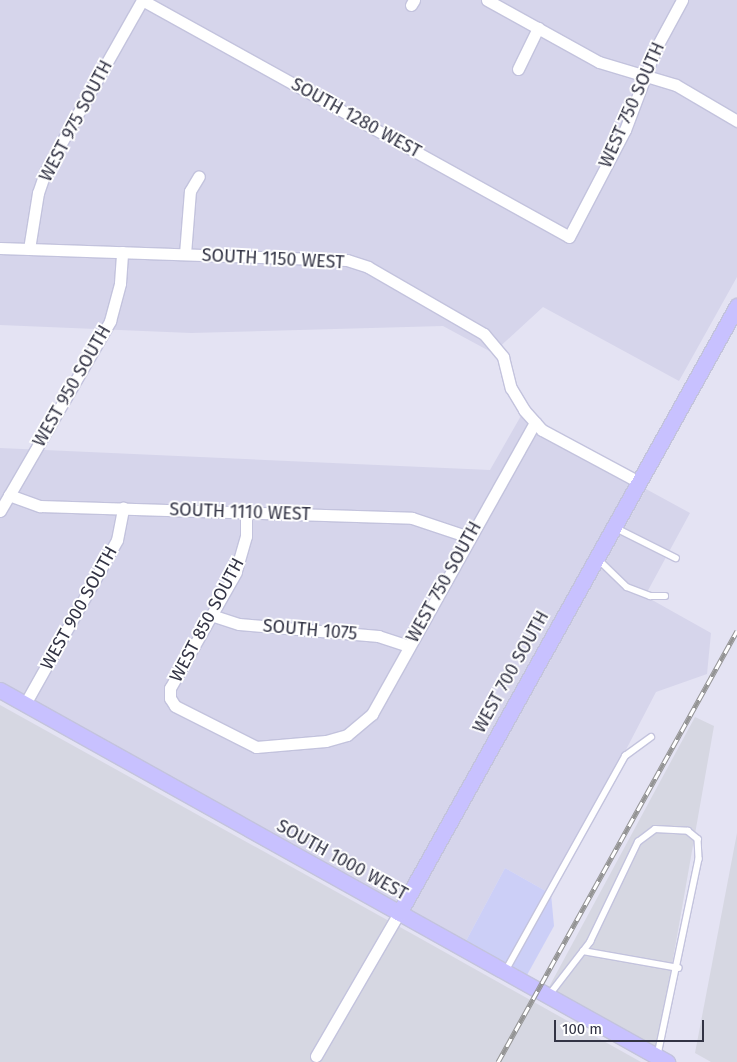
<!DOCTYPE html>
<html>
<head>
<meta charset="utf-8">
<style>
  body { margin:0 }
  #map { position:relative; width:737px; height:1062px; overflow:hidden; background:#e4e3f3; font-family:"Fira Sans",sans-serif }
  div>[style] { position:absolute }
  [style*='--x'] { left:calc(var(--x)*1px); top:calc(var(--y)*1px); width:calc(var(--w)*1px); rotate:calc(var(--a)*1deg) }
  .residential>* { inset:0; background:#d6d5eb }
  .commercial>* { inset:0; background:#cccff7 }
  .industrial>* { inset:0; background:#d6d7e2 }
  .roads { filter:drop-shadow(1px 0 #c3c3dd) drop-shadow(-1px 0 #c3c3dd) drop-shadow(0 1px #c3c3dd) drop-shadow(0 -1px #c3c3dd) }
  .lane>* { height:5.5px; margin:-2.75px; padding:0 2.75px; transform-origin:2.75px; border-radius:2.75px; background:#fff }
  .street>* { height:11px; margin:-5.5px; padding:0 5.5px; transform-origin:5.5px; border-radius:5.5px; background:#fff }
  .secondary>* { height:15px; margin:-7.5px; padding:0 7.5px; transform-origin:7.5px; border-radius:7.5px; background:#c8c1ff }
  .rail>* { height:5px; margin-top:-2.5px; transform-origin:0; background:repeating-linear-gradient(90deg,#fff 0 9px,#949494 0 18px); box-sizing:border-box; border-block:1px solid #949494 }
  span { translate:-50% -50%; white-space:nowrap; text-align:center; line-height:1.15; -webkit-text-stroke:4px #fff; paint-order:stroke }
  .street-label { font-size:18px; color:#333445 }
  .scale { position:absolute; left:554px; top:1020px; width:150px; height:22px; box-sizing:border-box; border:2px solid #333445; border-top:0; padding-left:6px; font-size:15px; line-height:18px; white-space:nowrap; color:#333445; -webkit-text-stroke:4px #fff; paint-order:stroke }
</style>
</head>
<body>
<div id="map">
  <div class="residential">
    <div style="clip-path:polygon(0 0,737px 0,737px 277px,679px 381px,543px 307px,493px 353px,443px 326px,191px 333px,0 325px)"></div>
    <div style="clip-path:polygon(522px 414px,641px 481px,398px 911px,0 686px,0 448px,490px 470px)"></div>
    <div style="clip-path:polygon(646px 489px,690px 513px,645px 596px,711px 633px,707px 674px,656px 692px,551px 894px,505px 868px,466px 941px,411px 910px)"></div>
  </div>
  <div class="commercial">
    <div style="clip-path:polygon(505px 868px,551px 894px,554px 926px,527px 975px,466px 941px)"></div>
  </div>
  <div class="industrial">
    <div style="clip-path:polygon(0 705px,416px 936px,641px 1062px,0 1062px)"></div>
    <div style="clip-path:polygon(695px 717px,714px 726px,657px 1050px,549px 987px)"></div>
    <div style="clip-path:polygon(737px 833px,737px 1062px,711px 1062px,695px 1053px)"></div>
  </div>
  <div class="roads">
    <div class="lane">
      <div style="--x:616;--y:528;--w:67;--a:26.6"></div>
      <div style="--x:598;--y:559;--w:40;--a:44"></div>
      <div style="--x:627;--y:587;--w:25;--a:21"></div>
      <div style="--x:650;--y:596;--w:15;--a:0"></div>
      <div style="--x:583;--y:951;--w:97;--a:10"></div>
      <div style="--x:506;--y:970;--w:245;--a:-60.9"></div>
      <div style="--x:625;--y:756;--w:32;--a:-36"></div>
      <div style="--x:550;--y:994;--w:66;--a:-52.4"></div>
      <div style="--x:590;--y:942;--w:111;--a:-64.4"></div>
      <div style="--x:638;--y:842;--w:21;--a:-37"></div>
      <div style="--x:655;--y:829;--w:33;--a:3"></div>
      <div style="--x:688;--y:831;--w:13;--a:39"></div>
      <div style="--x:698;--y:839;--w:20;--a:87"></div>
      <div style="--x:699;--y:859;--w:200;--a:101.8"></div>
    </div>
    <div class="street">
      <div style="--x:142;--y:0;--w:488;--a:29"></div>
      <div style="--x:569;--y:237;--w:121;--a:-62.4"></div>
      <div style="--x:625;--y:130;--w:85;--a:-69.4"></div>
      <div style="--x:655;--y:50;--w:57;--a:-61.6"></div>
      <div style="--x:487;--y:0;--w:128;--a:29"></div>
      <div style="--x:599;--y:62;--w:80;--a:16.6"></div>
      <div style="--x:676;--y:85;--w:71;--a:30.5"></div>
      <div style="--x:411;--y:5;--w:6;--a:-59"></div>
      <div style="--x:518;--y:69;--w:46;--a:-64"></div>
      <div style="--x:0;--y:248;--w:347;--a:2"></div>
      <div style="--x:347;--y:260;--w:22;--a:18"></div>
      <div style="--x:368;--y:267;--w:134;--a:30"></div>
      <div style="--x:484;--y:334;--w:30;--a:50"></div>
      <div style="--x:503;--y:357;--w:32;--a:76"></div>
      <div style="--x:511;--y:388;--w:26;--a:59"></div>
      <div style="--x:524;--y:410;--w:27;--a:48"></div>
      <div style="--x:542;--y:430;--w:110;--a:28.2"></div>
      <div style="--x:29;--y:249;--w:57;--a:-80.9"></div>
      <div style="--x:38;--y:193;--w:24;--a:-71"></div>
      <div style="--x:46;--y:170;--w:195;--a:-60.5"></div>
      <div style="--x:185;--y:254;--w:63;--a:-85.5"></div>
      <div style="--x:190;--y:191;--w:17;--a:-59"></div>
      <div style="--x:9;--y:495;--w:33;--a:20"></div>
      <div style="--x:40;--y:506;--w:372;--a:1.8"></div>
      <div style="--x:412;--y:518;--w:60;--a:18.4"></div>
      <div style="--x:0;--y:511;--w:220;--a:-59.9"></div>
      <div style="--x:110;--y:321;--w:39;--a:-75"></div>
      <div style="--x:120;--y:283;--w:31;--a:-86"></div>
      <div style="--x:246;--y:511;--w:25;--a:90"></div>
      <div style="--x:246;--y:536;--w:37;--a:106"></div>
      <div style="--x:236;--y:572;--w:133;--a:119.6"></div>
      <div style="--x:170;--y:688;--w:10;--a:90"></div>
      <div style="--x:170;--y:698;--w:9;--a:58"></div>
      <div style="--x:175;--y:706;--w:91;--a:26.8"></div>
      <div style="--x:256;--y:747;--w:70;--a:-4.9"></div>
      <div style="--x:326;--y:741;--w:22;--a:-16"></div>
      <div style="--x:347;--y:735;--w:33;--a:-40"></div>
      <div style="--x:372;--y:714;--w:334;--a:-60.8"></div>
      <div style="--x:211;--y:615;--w:29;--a:18"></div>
      <div style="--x:239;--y:624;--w:140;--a:4.9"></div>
      <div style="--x:378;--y:636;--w:33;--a:18"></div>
      <div style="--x:25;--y:704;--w:188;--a:-60.7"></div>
      <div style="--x:117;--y:540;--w:33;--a:-79"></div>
      <div style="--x:316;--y:1056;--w:165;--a:-59.9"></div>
    </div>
    <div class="secondary">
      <div style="--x:0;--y:690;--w:764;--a:29.15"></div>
      <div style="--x:399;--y:913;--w:695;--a:-60.89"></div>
    </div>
  </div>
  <div class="rail">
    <div style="--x:498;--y:1062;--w:493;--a:-61"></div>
  </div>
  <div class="street-label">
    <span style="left:632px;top:105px;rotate:-66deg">WEST 750 SOUTH</span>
    <span style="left:356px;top:118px;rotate:29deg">SOUTH 1280 WEST</span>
    <span style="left:76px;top:121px;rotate:-62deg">WEST 975 SOUTH</span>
    <span style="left:273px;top:259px;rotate:3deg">SOUTH 1150 WEST</span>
    <span style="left:72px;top:386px;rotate:-60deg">WEST 950 SOUTH</span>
    <span style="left:240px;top:512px;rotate:2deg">SOUTH 1110 WEST</span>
    <span style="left:444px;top:582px;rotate:-61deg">WEST 750 SOUTH</span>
    <span style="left:79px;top:608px;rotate:-61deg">WEST 900 SOUTH</span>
    <span style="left:207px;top:620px;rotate:-62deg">WEST 850 SOUTH</span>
    <span style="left:310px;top:630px;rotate:5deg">SOUTH 1075</span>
    <span style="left:511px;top:672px;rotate:-61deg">WEST 700 SOUTH</span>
    <span style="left:342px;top:860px;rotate:29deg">SOUTH 1000 WEST</span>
  </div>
  <div class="scale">100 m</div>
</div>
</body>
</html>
